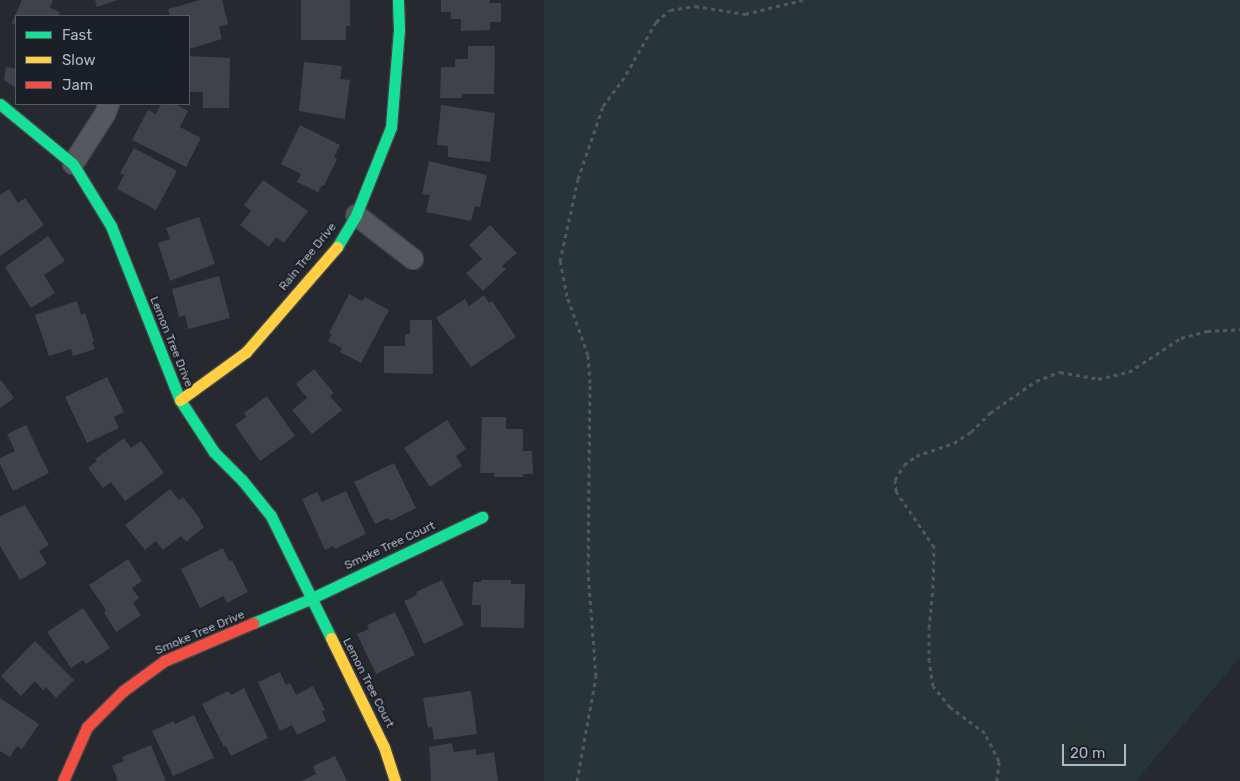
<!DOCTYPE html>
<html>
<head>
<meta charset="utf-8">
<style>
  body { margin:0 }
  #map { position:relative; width:1240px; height:781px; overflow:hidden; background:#26292f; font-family:Rubik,sans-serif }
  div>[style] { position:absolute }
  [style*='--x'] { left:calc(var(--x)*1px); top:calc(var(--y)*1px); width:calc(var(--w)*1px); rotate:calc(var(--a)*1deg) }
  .green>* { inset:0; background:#273537 }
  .building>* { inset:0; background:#404248 }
  .path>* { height:3px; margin-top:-1.5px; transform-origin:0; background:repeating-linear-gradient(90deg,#53575c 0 4px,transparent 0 8px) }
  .roads { filter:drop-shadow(1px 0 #43454a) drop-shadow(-1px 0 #43454a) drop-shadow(0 1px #43454a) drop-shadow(0 -1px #43454a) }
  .street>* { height:20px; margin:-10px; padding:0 10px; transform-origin:10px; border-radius:10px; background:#55585e }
  .fast>* { height:11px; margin:-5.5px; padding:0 5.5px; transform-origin:5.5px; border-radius:5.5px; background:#16e098 }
  .slow>* { height:11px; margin:-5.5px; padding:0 5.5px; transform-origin:5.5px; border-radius:5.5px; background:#ffcf43 }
  .jam>* { height:11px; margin:-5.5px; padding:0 5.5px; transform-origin:5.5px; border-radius:5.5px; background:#f24e42 }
  span { translate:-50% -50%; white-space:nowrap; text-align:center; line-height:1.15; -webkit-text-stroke:4px #1a1f28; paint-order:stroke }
  .street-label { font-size:12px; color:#afb5c1 }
  .legend { position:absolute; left:15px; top:15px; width:175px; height:90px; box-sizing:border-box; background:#1a1f28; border:1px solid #565b65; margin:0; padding:6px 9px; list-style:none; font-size:15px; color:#afb5c1 }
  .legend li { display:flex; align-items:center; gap:10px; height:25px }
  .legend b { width:25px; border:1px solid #565b65 }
  .scale { position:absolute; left:1062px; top:744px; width:64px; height:22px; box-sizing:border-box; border:2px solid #afb5c1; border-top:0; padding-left:6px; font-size:15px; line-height:18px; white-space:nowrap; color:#afb5c1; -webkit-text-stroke:4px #1a1f28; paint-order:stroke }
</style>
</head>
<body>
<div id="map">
  <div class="green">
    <div style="clip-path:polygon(544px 0,1240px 0,1240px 657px,1136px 781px,544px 781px)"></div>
  </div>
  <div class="building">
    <div style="clip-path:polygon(22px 0,53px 0,50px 8px,60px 12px,58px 16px,16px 16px,16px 25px,12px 23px)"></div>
    <div style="clip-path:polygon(95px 0,117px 0,97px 7px)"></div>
    <div style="clip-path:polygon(200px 0,222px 0,228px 24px,219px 27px,222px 39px,189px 49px,189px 16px,170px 16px,168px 9px)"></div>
    <div style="clip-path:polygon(301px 0,350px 0,350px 26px,346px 26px,346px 40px,301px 40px)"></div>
    <div style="clip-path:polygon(441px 0,490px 0,490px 3px,501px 3px,501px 22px,490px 22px,490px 30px,461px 31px,461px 19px,451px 19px,451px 12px,441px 12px)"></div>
    <div style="clip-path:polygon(468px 46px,495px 46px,494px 94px,462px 94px,462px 98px,440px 98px,441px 67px,455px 67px,455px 59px,468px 59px)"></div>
    <div style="clip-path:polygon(189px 56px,230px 58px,229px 108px,203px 108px,203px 92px,189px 92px)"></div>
    <div style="clip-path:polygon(304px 62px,342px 66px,340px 79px,350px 80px,345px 119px,299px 111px)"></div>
    <div style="clip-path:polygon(6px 67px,16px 69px,16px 88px,4px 80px)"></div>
    <div style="clip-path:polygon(161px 104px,175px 104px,188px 111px,180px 127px,201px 138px,186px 167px,132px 140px,148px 110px,156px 114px)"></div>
    <div style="clip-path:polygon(441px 105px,495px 113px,490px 162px,448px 157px,448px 146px,437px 145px)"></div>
    <div style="clip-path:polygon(300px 125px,340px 145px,334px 157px,337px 159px,324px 186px,322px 185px,318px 192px,297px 182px,301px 174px,281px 164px)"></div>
    <div style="clip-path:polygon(134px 148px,177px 171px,156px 210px,117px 189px,124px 175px,120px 173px)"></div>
    <div style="clip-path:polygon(429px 161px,487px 175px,480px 207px,475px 206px,471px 221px,426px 212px,430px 195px,422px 194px)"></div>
    <div style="clip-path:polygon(263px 180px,308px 211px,284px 243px,276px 237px,269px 247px,240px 225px,251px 211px,244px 205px)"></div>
    <div style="clip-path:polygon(9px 189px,18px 203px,25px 198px,44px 225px,0 256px,0 195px)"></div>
    <div style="clip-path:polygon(199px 217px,215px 264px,170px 281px,158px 243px,170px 239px,166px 228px)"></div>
    <div style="clip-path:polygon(490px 225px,517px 253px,502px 266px,506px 269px,483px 291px,466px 273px,482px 259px,469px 245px)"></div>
    <div style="clip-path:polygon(48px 236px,65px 261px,44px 275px,55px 293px,31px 308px,5px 267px)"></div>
    <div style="clip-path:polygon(219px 276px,230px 318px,188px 329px,185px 315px,179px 317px,172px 289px)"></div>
    <div style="clip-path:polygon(349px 294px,362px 301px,365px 297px,389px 310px,361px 363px,340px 352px,342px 348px,328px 341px,332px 334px,329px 333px)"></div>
    <div style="clip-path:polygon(484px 295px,489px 303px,492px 301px,516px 337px,471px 367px,436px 318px,465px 299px,469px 306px)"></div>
    <div style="clip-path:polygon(77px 301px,81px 315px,85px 313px,94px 341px,92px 342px,95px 349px,73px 356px,71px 349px,49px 356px,35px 315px)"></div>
    <div style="clip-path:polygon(410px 320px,432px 320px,433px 374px,384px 373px,384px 346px,405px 346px,405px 334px,410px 334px)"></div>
    <div style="clip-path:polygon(314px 369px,334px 393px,330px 396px,342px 410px,312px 434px,292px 410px,307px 398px,296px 384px)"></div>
    <div style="clip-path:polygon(107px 377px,124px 412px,114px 417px,119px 428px,87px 443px,65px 397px)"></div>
    <div style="clip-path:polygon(0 379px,14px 398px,0 408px)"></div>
    <div style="clip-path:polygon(267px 396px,295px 436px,260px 461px,235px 425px,246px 417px,244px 413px)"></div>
    <div style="clip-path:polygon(482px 417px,506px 417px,506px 429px,523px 429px,523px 451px,532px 451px,533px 474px,523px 474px,523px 477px,494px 477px,494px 473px,480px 473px)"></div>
    <div style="clip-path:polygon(447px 420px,466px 449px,456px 456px,462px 466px,430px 487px,404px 448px)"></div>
    <div style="clip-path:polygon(26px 425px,49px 473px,13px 491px,0 464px,0 458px,15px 451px,7px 434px)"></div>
    <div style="clip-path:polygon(124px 438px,131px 448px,141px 441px,164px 473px,125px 501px,111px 482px,103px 488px,88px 468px,97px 461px,95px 459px)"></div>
    <div style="clip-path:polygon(394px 463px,416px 508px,390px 521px,388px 518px,375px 524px,354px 482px)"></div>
    <div style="clip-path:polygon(170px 489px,179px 500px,183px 497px,201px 520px,200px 522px,204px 527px,186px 542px,181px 536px,163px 550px,156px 541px,145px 550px,125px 525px)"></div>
    <div style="clip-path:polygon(346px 491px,366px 534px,335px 549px,333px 546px,325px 550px,302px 499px,317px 492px,322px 502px)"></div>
    <div style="clip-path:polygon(25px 505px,49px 545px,39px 551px,47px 564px,20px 580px,0 546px,0 516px)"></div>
    <div style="clip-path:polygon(223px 548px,229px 561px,232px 560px,248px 592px,227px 603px,223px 596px,200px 608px,181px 569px)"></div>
    <div style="clip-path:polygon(128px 559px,142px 581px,132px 588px,139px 598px,133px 603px,141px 615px,116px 632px,104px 613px,106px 610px,89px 585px)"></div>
    <div style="clip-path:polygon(442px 580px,464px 625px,424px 644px,404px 601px,417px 595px,416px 592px)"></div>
    <div style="clip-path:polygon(481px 580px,511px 580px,511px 584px,525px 584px,524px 628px,481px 627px,481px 605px,472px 605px,473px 582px,481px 582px)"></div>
    <div style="clip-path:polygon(83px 608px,110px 648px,86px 664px,83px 660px,71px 668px,47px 632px)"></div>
    <div style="clip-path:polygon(395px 612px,415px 655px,376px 674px,357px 634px,369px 629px,367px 625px)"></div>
    <div style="clip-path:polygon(35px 641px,74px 680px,56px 698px,46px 687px,43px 690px,35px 681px,21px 696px,1px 676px)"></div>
    <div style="clip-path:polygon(280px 672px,286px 685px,290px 683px,296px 695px,313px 686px,325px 710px,322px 711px,326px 721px,297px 735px,292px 725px,280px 731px,258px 682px)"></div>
    <div style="clip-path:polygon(244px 688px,268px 738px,231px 756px,226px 746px,224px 747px,202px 704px,228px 691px,231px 695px)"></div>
    <div style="clip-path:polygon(471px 691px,477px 734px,434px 740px,432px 727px,428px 728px,423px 698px)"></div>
    <div style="clip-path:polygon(0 698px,39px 724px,22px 749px,17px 746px,10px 757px,0 751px)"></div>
    <div style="clip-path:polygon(194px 715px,214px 758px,173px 776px,152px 731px,174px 721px,175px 724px)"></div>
    <div style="clip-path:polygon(452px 743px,454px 752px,476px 749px,476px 755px,494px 752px,498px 781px,431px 781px,429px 747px)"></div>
    <div style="clip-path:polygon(151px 745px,166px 781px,118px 781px,112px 766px,124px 761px,122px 757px)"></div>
    <div style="clip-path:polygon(335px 756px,347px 781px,301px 781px,316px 774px,313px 766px)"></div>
  </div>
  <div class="path">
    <div style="--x:577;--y:781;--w:107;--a:-79.7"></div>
    <div style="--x:596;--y:676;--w:103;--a:-94.4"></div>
    <div style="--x:588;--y:573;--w:190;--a:-89.4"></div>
    <div style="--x:590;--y:383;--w:28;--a:-94"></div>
    <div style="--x:588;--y:355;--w:63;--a:-109.6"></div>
    <div style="--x:567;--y:296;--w:36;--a:-101"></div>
    <div style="--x:560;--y:261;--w:84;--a:-77.6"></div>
    <div style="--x:578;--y:179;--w:77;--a:-71.1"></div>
    <div style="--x:603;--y:106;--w:31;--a:-53"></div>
    <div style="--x:622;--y:81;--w:68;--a:-60"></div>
    <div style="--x:656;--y:22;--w:18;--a:-41"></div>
    <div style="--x:670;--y:10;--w:25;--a:-9"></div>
    <div style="--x:695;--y:6;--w:51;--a:9.1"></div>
    <div style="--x:745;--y:14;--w:60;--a:-13.6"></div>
    <div style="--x:997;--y:781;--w:20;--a:-84"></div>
    <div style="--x:999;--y:761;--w:31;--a:-117"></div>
    <div style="--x:985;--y:733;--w:44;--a:-143.4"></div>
    <div style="--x:950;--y:707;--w:27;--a:-129"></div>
    <div style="--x:933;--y:686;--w:25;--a:-99"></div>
    <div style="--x:929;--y:661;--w:33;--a:-90"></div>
    <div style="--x:929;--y:628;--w:40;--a:-84.3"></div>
    <div style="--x:933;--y:588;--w:41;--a:-88.6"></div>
    <div style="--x:934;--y:547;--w:68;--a:-124.2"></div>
    <div style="--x:896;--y:491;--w:11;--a:-95"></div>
    <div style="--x:895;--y:480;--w:17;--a:-59"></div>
    <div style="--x:904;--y:465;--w:15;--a:-37"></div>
    <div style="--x:916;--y:456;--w:40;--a:-18.9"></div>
    <div style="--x:954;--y:443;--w:20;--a:-33"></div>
    <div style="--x:971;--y:432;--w:27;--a:-45"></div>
    <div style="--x:990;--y:413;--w:56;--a:-34.8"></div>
    <div style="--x:1036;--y:381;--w:26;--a:-21"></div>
    <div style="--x:1060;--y:372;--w:39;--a:10"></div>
    <div style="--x:1098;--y:379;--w:32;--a:-13"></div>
    <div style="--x:1129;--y:372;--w:62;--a:-33.2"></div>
    <div style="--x:1181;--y:338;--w:27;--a:-15"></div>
    <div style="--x:1207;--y:331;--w:33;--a:-3"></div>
  </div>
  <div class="roads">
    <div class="street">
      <div style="--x:73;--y:164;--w:59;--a:-57.4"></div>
      <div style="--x:105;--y:114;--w:11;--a:-68"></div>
      <div style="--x:356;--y:215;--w:72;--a:37.7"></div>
    </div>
    <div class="fast">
      <div style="--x:0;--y:104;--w:94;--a:39.4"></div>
      <div style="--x:73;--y:164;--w:73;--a:58.5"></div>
      <div style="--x:111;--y:226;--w:187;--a:68.4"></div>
      <div style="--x:180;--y:400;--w:62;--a:56.8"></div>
      <div style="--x:214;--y:452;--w:40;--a:45"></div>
      <div style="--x:242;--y:480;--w:46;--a:51.1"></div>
      <div style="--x:271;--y:516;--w:136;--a:63.8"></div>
      <div style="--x:337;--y:247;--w:37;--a:-59"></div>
      <div style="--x:356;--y:215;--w:95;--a:-68.3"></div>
      <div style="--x:391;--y:127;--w:97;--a:-85.3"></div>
      <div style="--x:399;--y:30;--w:30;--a:-92"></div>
      <div style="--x:253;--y:623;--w:62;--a:-22.8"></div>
      <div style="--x:310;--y:599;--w:191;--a:-25.5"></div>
    </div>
    <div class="slow">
      <div style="--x:180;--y:400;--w:82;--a:-36"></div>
      <div style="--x:246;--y:352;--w:139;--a:-49.1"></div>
      <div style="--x:331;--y:638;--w:121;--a:64.1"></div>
      <div style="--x:384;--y:747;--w:36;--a:72"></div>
    </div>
    <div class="jam">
      <div style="--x:63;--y:781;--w:59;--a:-66"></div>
      <div style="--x:87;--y:727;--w:51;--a:-45"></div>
      <div style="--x:123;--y:691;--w:51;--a:-36.2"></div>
      <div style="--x:164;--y:661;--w:97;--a:-23.1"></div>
    </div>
  </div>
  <div class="street-label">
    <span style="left:308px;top:257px;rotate:-51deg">Rain Tree Drive</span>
    <span style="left:171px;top:342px;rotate:68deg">Lemon Tree Drive</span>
    <span style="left:390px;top:546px;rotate:-25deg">Smoke Tree Court</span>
    <span style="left:200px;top:633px;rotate:-23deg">Smoke Tree Drive</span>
    <span style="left:368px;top:683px;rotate:63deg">Lemon Tree Court</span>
  </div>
  <ul class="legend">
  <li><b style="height:6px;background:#16e098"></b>Fast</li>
  <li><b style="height:6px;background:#ffcf43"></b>Slow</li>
  <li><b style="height:6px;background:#f24e42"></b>Jam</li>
  </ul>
  <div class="scale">20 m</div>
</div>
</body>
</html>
